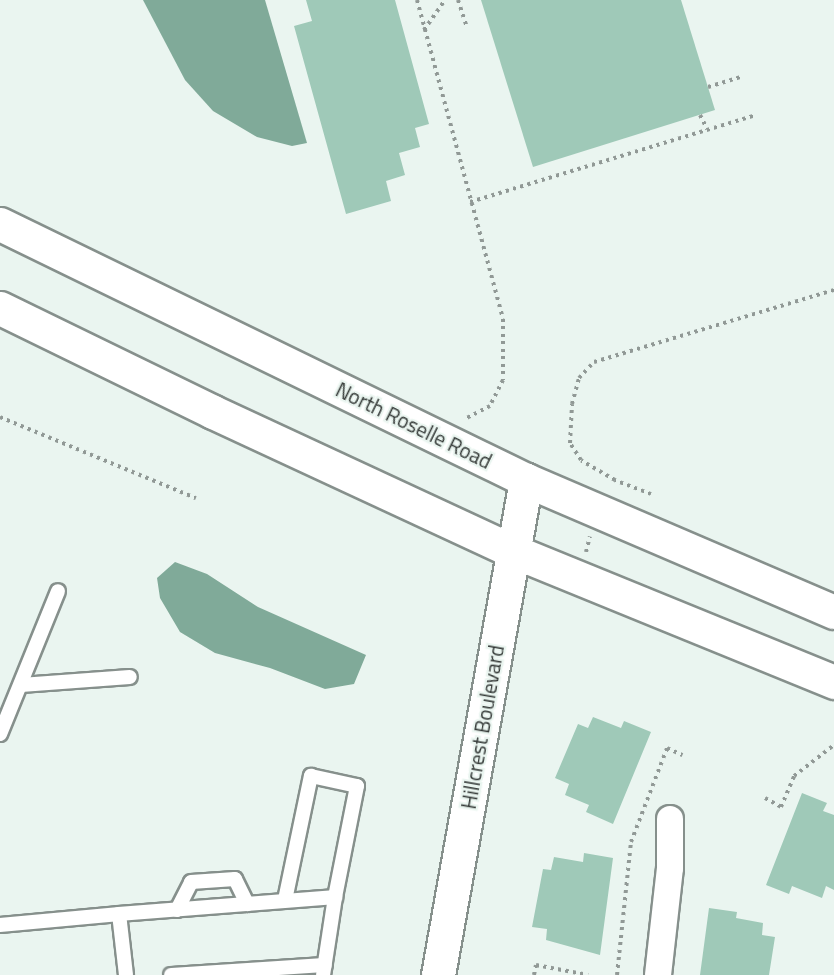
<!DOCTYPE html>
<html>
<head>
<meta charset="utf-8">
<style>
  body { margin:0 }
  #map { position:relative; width:834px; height:975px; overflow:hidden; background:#eaf5f0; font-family:"Titillium Web",sans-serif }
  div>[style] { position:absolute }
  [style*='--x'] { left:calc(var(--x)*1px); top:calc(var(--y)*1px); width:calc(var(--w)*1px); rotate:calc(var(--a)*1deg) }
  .water>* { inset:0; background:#80aa99 }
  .building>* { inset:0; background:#9fc9b8 }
  .path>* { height:4px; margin-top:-2px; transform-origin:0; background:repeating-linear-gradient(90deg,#919996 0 3px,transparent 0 7.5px) }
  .roads { filter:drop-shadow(2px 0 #86908c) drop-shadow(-2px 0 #86908c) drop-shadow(0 2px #86908c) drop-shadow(0 -2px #86908c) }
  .service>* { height:14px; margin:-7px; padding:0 7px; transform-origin:7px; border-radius:7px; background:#fff }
  .minor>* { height:26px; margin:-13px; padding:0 13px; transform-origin:13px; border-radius:13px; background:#fff }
  .tertiary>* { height:33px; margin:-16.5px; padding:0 16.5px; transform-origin:16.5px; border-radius:16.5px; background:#fff }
  .secondary>* { height:33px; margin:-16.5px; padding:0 16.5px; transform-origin:16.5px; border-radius:16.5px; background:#fff }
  span { translate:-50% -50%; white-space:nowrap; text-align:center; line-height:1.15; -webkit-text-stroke:4.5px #eaf5f0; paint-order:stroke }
  .street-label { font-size:21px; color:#353a38 }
</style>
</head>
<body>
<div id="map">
  <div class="water">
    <div style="clip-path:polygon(143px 0,265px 0,307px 143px,292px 146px,257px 137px,213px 111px,185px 80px)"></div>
    <div style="clip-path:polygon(175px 562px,207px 574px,258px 607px,366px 655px,354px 684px,325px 689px,270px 668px,215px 653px,180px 632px,160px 598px,157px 578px)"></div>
  </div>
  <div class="building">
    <div style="clip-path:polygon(306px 0,395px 0,429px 124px,415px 128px,420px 147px,399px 153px,405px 175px,386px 181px,391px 201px,346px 214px,294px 26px,312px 21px)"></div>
    <div style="clip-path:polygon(481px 0,681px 0,715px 110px,533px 167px)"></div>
    <div style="clip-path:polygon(593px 717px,621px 728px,624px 721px,651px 732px,613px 824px,586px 812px,589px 805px,565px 795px,569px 784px,555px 778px,578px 724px,588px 728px)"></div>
    <div style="clip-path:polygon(802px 793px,827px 803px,823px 811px,834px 815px,834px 890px,826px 886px,822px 898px,792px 886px,789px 894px,766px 885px)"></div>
    <div style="clip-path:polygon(584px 853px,613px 858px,600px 955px,546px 940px,547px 929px,532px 927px,543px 869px,551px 870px,554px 857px,583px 862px)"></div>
    <div style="clip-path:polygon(709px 908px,737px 912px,736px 918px,763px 923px,762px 935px,775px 937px,769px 975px,700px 975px)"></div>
  </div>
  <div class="path">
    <div style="--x:417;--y:0;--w:330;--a:74.9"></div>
    <div style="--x:503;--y:319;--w:61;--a:90"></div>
    <div style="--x:503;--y:380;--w:29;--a:117"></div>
    <div style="--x:490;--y:406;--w:29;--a:153"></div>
    <div style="--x:458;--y:0;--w:26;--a:72"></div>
    <div style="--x:424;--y:30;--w:37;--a:-55"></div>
    <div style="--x:708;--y:87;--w:37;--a:-17"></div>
    <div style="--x:700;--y:115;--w:16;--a:63"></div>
    <div style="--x:470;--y:202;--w:296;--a:-16.9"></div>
    <div style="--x:0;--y:417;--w:212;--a:22.5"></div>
    <div style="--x:651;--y:494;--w:39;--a:-159"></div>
    <div style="--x:615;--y:480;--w:39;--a:-150"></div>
    <div style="--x:581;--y:460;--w:20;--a:-123"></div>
    <div style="--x:570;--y:443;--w:39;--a:-87"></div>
    <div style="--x:572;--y:404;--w:27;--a:-75"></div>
    <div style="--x:579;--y:378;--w:22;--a:-47"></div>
    <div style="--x:594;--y:362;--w:251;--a:-16.7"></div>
    <div style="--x:586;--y:552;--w:16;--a:-76"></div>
    <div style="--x:765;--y:798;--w:18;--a:29"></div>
    <div style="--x:781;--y:807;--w:34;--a:-67"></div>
    <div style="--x:794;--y:776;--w:51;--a:-37.8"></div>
    <div style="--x:534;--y:975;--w:10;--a:-79"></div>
    <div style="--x:536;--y:965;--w:53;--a:10.9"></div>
    <div style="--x:617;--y:975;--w:134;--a:-84"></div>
    <div style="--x:631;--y:842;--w:101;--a:-69"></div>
    <div style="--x:667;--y:748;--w:17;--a:25"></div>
  </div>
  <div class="roads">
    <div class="service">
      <div style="--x:21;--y:685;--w:109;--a:-4.2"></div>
      <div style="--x:0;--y:734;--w:154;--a:-67.9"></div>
      <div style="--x:285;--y:900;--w:127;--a:-78.2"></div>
      <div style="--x:311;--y:776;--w:47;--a:12.3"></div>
      <div style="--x:357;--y:786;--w:113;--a:101.2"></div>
      <div style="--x:177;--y:910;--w:31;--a:-63"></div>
      <div style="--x:191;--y:882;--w:44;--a:-3.9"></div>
      <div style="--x:235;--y:879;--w:28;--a:64"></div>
      <div style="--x:0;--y:925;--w:120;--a:-5.3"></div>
      <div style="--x:126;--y:975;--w:61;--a:-96.5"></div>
      <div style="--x:119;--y:914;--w:217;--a:-4.5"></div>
      <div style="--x:335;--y:897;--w:79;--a:98.7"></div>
      <div style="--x:171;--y:975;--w:154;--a:-3.7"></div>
    </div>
    <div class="minor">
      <div style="--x:658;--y:975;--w:108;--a:-83.6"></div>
      <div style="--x:670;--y:868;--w:49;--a:-90"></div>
    </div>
    <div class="tertiary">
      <div style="--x:438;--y:975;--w:503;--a:-79.92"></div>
    </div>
    <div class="secondary">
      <div style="--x:0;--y:224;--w:585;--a:25.95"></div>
      <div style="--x:526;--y:480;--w:335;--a:23.2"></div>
      <div style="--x:0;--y:308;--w:237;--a:26"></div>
      <div style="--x:213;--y:412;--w:331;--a:24.9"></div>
      <div style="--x:513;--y:551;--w:347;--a:22.2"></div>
    </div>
  </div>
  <div class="street-label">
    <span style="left:414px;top:425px;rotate:26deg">North Roselle Road</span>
    <span style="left:482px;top:727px;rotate:-80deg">Hillcrest Boulevard</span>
  </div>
</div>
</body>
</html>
